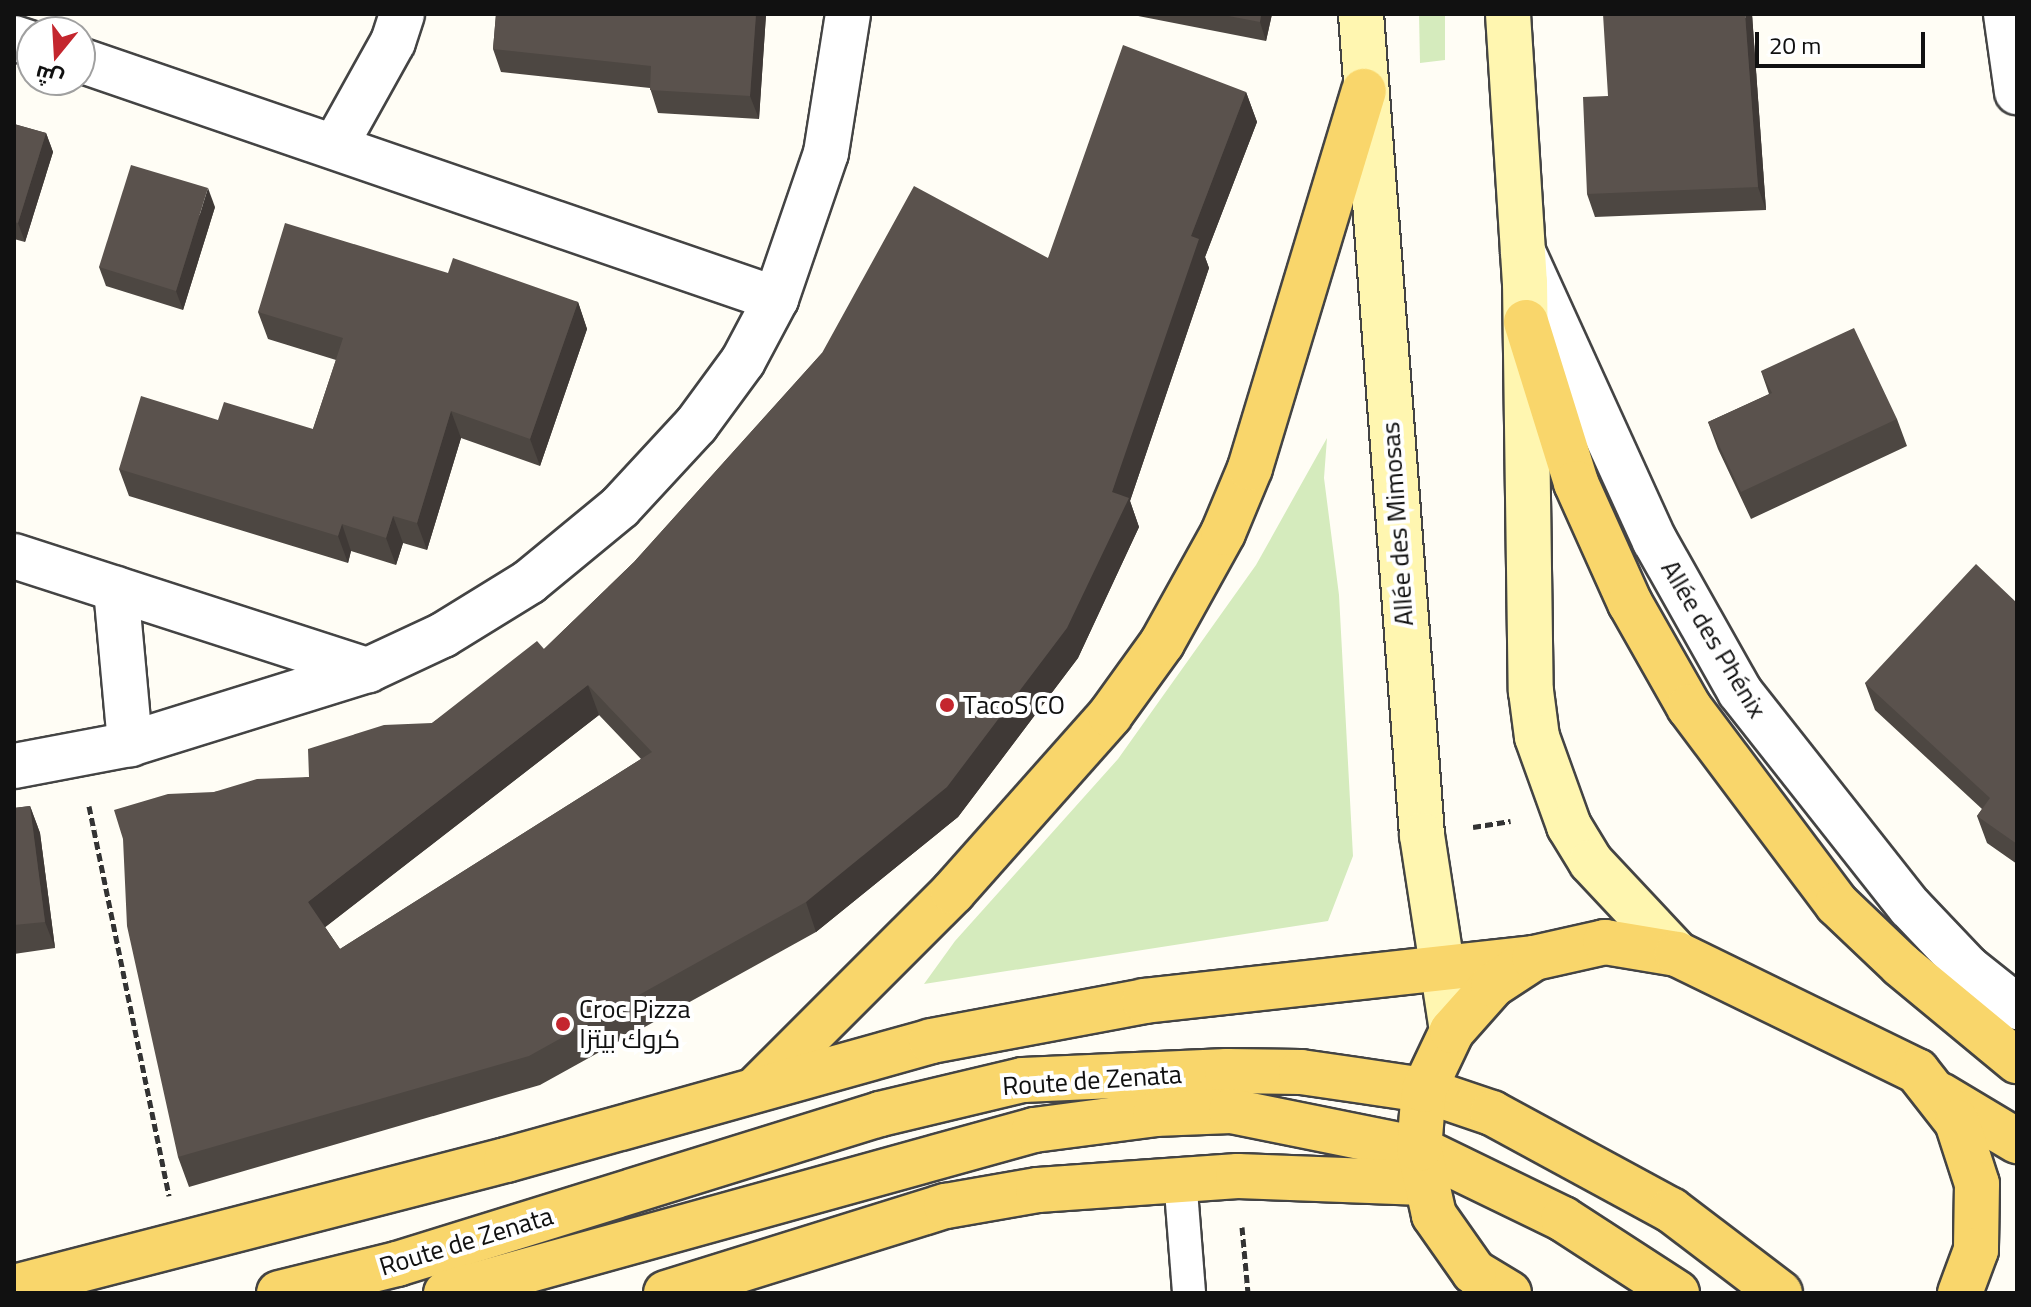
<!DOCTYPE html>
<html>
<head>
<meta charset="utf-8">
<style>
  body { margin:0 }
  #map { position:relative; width:2031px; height:1307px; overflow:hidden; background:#fffdf5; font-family:Georgia,Cairo,serif }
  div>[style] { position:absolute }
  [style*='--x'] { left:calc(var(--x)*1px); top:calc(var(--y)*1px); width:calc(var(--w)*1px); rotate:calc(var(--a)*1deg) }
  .green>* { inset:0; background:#d5ebbd }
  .path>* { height:5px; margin-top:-2.5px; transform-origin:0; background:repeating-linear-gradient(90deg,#333 0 8px,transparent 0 12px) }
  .roads { filter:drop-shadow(2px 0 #444) drop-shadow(-2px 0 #444) drop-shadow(0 2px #444) drop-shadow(0 -2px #444) }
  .service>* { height:32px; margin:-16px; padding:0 16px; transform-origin:16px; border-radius:16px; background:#fff }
  .minor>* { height:44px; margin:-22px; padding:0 22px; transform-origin:22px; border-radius:22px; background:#fff }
  .secondary>* { height:44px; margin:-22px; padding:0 22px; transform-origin:22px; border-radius:22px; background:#fff6b0 }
  .primary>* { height:44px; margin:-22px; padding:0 22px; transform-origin:22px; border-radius:22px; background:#f9d66b }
  .wall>* { inset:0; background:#4d4742 }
  .shaded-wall>* { inset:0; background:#3f3936 }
  .building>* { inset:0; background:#5a524d }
  .dots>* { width:22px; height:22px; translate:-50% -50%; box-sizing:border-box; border:4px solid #fff; border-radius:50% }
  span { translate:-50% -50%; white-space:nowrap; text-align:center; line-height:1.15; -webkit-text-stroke:8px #fff; paint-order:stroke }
  .street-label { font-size:26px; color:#111 }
  .poi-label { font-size:26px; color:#111 }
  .left { translate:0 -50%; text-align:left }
  .frame { position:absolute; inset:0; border:16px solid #111; pointer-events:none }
  .north { position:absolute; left:16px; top:16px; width:80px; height:80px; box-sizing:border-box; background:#fff; border:2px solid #a0a0a0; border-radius:50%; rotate:198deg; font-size:22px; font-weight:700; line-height:32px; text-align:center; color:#111 }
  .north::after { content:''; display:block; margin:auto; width:28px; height:36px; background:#c4262e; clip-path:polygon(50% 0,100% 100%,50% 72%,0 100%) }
  .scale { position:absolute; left:1755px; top:32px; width:170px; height:36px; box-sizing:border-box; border:4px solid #111; border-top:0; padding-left:10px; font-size:24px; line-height:28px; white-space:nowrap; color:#111; -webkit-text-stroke:6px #fff; paint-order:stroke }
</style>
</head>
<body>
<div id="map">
  <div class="green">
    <div style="clip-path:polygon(1419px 14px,1445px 14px,1445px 60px,1420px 63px)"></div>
    <div style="clip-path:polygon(1327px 438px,1324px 478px,1339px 595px,1353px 856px,1328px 921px,924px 984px,955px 941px,1118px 759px,1256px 565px)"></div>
  </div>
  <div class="path">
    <div style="--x:89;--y:806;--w:398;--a:78.4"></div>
    <div style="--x:1473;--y:827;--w:38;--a:-9"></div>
    <div style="--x:1242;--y:1227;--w:66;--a:84.8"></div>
  </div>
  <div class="roads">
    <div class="service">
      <div style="--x:1180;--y:1178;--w:115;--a:85.5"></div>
    </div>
    <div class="minor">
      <div style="--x:2006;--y:14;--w:79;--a:82"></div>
      <div style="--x:14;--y:38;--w:19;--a:18"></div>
      <div style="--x:80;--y:60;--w:736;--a:18.95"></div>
      <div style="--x:335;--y:146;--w:119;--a:-60.9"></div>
      <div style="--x:393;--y:42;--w:29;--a:-72"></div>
      <div style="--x:1523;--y:252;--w:318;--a:65.5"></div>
      <div style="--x:1655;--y:541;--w:173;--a:60.6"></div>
      <div style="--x:1740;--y:692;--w:274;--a:51.7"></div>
      <div style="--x:1910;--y:907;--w:84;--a:46.4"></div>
      <div style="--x:1968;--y:968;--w:63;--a:38.5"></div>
      <div style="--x:14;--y:556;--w:372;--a:17.9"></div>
      <div style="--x:116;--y:589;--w:156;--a:84.8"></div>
      <div style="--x:14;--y:766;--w:118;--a:-10.7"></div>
      <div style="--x:130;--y:744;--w:249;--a:-17.3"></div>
      <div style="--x:368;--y:670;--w:83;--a:-25"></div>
      <div style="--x:443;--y:635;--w:101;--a:-31.6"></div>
      <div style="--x:529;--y:582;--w:118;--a:-39.5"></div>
      <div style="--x:620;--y:507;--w:112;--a:-47.2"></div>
      <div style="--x:696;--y:425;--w:79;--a:-53.7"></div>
      <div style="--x:743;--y:361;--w:70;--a:-62"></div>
      <div style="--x:776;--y:299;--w:154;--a:-71.1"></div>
      <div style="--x:826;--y:153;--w:141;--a:-81"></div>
    </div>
    <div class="secondary">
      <div style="--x:1361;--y:14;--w:823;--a:85.75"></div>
      <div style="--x:1422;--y:835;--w:198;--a:81.3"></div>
      <div style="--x:1508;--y:14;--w:269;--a:86.4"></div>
      <div style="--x:1525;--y:282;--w:409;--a:89.2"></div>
      <div style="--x:1531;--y:691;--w:46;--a:82.6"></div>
      <div style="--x:1537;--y:737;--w:95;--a:70.2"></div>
      <div style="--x:1569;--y:826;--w:42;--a:58.6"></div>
      <div style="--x:1591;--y:862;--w:126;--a:46.9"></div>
    </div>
    <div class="primary">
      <div style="--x:1526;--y:322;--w:169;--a:72.7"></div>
      <div style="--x:1576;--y:483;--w:132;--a:65.8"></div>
      <div style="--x:1630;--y:603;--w:120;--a:60.4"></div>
      <div style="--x:1689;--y:707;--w:246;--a:53.1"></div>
      <div style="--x:1837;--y:904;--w:88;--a:43.6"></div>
      <div style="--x:1901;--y:965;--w:151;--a:39.6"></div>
      <div style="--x:759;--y:1086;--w:274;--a:-45"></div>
      <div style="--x:953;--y:892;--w:237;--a:-48.4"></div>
      <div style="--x:1110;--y:715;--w:89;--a:-54.2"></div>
      <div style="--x:1162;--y:643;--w:126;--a:-61"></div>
      <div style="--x:1223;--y:533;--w:70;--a:-67.4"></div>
      <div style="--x:1250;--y:468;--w:394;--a:-73.2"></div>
      <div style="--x:1940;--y:1095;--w:90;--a:30.9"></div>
      <div style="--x:14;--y:1287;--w:508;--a:-14.47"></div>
      <div style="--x:506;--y:1160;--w:441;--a:-15.6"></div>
      <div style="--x:931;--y:1041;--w:217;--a:-10.6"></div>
      <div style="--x:1144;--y:1001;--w:392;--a:-6.3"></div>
      <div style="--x:279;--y:1293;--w:122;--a:-13.8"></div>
      <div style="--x:397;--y:1264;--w:506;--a:-17.25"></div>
      <div style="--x:880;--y:1114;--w:147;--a:-13.4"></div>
      <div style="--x:1023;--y:1080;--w:204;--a:-2.5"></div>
      <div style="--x:1227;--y:1071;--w:74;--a:0.8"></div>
      <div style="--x:1301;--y:1072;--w:124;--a:8.3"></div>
      <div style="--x:1424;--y:1090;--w:72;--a:18.7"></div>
      <div style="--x:1492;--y:1113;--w:204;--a:28.5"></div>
      <div style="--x:1671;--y:1210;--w:137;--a:37.3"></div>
      <div style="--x:446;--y:1293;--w:610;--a:-15.49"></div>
      <div style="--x:1034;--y:1130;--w:122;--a:-7.5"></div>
      <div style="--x:1155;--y:1114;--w:76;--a:-2.3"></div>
      <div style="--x:1231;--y:1111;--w:192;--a:11.4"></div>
      <div style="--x:1419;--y:1149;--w:160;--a:25.9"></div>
      <div style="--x:1563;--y:1219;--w:136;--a:33"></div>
      <div style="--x:666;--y:1293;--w:293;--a:-17.3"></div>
      <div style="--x:946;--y:1206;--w:93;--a:-9.9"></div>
      <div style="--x:1038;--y:1190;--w:200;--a:-4"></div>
      <div style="--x:1238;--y:1176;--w:185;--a:2.2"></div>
      <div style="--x:1509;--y:1293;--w:41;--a:-149"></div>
      <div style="--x:1474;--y:1272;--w:70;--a:-125.1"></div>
      <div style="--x:1434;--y:1215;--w:68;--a:-102.8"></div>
      <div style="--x:1419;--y:1149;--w:59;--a:-85.2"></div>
      <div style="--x:1424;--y:1090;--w:65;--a:-64.6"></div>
      <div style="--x:1452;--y:1031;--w:62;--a:-48.3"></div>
      <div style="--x:1493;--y:985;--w:49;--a:-33.4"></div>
      <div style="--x:1534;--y:958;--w:73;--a:-12.7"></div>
      <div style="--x:1605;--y:942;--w:73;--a:9.5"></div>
      <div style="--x:1677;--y:954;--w:267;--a:26"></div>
      <div style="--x:1917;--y:1071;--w:65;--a:51.9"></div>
      <div style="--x:1957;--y:1122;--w:65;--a:72.1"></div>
      <div style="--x:1977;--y:1184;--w:66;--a:90.9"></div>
      <div style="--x:1976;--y:1250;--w:46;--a:110.4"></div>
    </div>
  </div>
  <div class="wall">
    <div style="clip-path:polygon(496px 14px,780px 14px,766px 15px,759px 119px,658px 113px,650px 88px,501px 72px,493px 49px)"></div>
    <div style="clip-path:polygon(1128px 14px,1272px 14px,1266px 41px)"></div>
    <div style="clip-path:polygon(1752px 14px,1766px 210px,1595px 217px,1587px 194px,1608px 96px)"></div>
    <div style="clip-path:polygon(evenodd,1246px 92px,1257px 122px,1205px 257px,1209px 268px,1130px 501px,1139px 527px,1078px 658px,958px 817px,816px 932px,540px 1085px,189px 1187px,178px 1157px,214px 792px,309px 777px,432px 723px,544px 649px,634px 562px,822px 353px,1048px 258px,1246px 92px,599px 715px,641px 759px,340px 949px,325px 927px,599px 715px)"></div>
    <div style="clip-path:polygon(14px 124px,46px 133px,53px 152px,25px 242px,14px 239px)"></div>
    <div style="clip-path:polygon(215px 207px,183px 310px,106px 286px,99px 267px)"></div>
    <div style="clip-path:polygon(448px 273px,578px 302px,587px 329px,540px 466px,461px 438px,427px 550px,403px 543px,396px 565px,351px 551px,348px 563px,129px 496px,119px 469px,313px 429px,336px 360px,268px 339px,258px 312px)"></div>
    <div style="clip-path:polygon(1761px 371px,1897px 419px,1907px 446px,1751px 519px,1718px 449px,1708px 422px,1769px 394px)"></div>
    <div style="clip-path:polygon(2017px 603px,2017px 864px,1987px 843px,1977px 816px,1982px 809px,1875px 710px,1865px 683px)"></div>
    <div style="clip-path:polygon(30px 806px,40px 833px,55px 948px,14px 954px,14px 808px)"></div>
  </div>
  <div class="shaded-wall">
    <div style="clip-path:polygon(756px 14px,766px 14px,759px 119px,750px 96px)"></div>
    <div style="clip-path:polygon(1261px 14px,1272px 14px,1266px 41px,1260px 22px)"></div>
    <div style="clip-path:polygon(1745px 14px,1752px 14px,1766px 210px,1758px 187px)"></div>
    <div style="clip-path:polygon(1246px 92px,1257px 122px,1205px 257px,1209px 268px,1130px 501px,1139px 527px,1078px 658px,958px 817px,816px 932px,806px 902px,1112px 492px,1191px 236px)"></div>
    <div style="clip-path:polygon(46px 133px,53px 152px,25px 242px,18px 223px)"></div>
    <div style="clip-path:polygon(208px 188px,215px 207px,183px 310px,176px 291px)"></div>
    <div style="clip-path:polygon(578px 302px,587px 329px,540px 466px,530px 439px)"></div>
    <div style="clip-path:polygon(451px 411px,461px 438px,427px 550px,417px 523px)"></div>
    <div style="clip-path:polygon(393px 516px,403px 543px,396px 565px,386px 538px)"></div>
    <div style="clip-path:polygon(342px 524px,351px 551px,348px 563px,338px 536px)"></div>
    <div style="clip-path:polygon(588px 685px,599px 715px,319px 932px,308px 902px)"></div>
    <div style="clip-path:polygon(30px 806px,40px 833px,55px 948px,45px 922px)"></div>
  </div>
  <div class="building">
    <div style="clip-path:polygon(496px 14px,756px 14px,750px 96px,650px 90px,651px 66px,493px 49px)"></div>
    <div style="clip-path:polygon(1218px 14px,1261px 14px,1260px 22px)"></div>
    <div style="clip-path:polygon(1603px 14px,1745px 14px,1758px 187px,1587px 194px,1583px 97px,1608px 96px)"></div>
    <div style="clip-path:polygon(evenodd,1123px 45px,1246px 92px,1191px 236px,1199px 239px,1112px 492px,1129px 498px,1067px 628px,947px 787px,806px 902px,529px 1056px,178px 1157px,127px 926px,123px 839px,114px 810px,168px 794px,214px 792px,257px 779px,309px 777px,308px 749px,384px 725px,432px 723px,537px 641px,544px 649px,634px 562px,822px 353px,914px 186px,1048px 258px,1123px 45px,588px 685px,652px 752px,340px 949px,308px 902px,588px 685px)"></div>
    <div style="clip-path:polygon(14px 124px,46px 133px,18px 223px,14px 222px)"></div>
    <div style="clip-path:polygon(131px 165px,208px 188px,176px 291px,99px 267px)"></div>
    <div style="clip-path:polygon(285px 223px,448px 273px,453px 258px,578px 302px,530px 439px,451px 411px,417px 523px,393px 516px,386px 538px,342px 524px,338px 536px,119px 469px,141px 396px,218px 420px,224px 402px,313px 429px,343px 338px,258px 312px)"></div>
    <div style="clip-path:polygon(1854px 328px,1897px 419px,1741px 492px,1708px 422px,1772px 393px,1761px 371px)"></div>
    <div style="clip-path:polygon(1976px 564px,2017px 603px,2017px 844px,1977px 816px,1990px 798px,1865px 683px)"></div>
    <div style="clip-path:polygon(30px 806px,45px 922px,14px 925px,14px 808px)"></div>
  </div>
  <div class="dots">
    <div style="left:947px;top:705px;background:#c4262e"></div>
    <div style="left:563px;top:1024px;background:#c4262e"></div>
  </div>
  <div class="street-label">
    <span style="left:1397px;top:524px;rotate:-94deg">Allée des Mimosas</span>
    <span style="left:1714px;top:639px;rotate:59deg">Allée des Phénix</span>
    <span style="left:1092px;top:1080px;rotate:-4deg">Route de Zenata</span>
    <span style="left:466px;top:1241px;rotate:-17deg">Route de Zenata</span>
  </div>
  <div class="poi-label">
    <span class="left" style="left:963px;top:705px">TacoS CO</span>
    <span class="left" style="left:579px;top:1024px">Croc Pizza<br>كروك بيتزا</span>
  </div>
  <div class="frame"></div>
  <div class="north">ش</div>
  <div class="scale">20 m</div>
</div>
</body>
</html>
